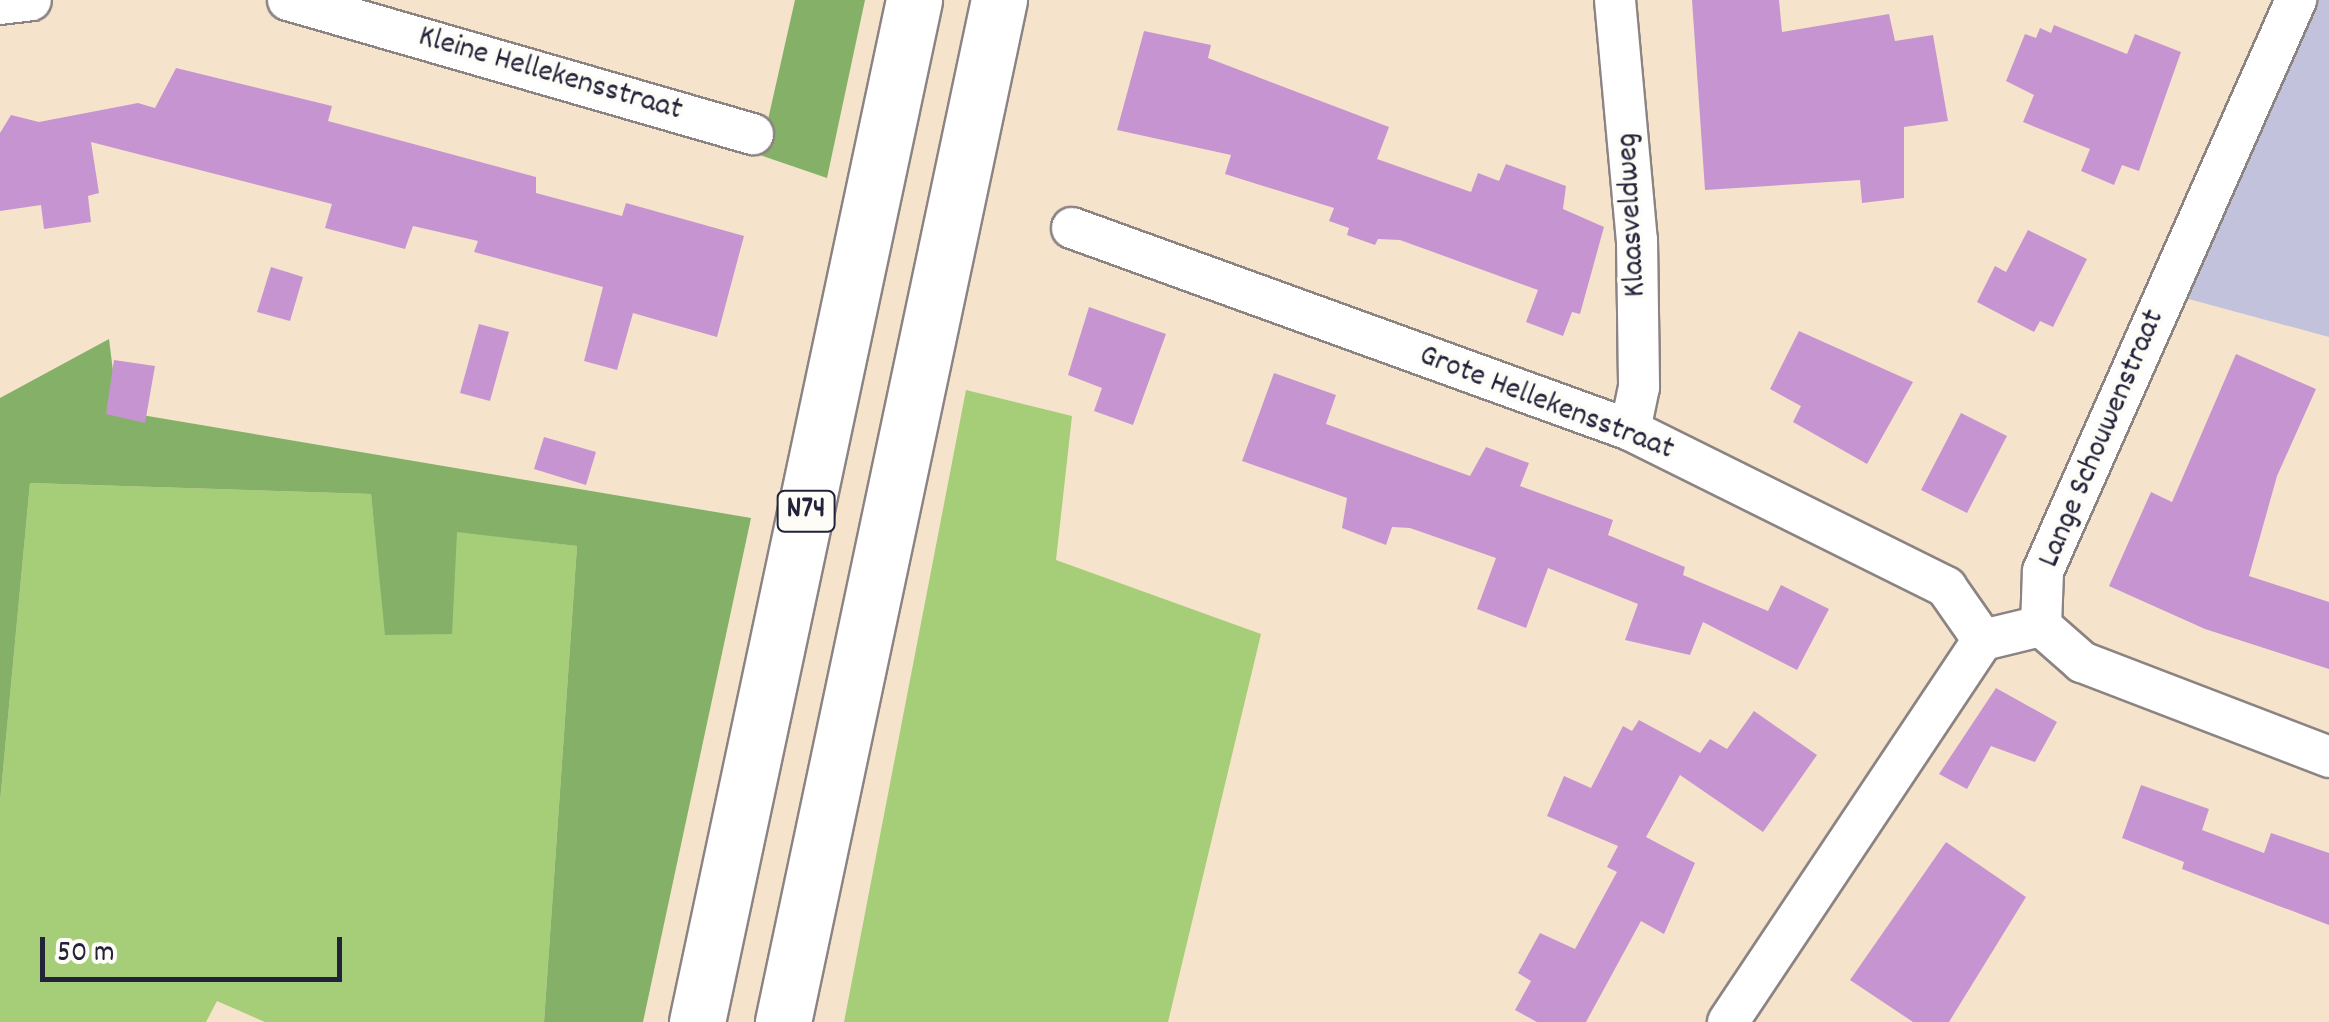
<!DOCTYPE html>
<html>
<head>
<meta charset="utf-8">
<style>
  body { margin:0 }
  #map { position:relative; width:2329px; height:1022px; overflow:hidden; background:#f5e4cb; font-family:Dekko,sans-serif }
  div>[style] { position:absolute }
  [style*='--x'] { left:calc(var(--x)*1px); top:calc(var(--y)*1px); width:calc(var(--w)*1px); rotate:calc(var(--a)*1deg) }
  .industrial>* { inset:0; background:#c2c2dc }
  .green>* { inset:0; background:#a6cd77 }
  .forest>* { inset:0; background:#84b068 }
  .building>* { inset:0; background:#c695d1 }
  .roads { filter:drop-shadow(2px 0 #8c8383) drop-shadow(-2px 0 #8c8383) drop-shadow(0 2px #8c8383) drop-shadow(0 -2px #8c8383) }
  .minor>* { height:40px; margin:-20px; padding:0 20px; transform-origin:20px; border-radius:20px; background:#fff }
  .highway>* { height:55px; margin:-27.5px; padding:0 27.5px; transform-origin:27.5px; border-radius:27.5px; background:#fff }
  span { translate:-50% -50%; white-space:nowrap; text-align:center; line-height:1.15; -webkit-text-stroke:8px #fdfcf7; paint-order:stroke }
  .shield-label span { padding:2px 8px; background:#fdfcf7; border:2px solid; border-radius:8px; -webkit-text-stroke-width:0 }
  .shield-label { font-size:30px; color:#22223b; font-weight:700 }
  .street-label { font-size:32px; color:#22223b }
  .scale { position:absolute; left:40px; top:937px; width:302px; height:45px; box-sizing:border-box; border:5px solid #22223b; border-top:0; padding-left:12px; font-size:30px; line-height:35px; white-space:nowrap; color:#22223b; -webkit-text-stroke:8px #fdfcf7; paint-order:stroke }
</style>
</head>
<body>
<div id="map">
  <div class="industrial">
    <div style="clip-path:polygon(2315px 0,2329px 0,2329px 337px,2185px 298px)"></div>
  </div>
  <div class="green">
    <div style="clip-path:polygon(966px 390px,1072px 416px,1056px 560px,1261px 634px,1168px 1022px,844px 1022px)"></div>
    <div style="clip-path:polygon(30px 483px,371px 494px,386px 635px,456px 531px,577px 546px,544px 1022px,265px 1022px,217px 1001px,206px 1022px,0 1022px,0 802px)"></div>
  </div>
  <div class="forest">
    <div style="clip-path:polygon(795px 0,865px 0,827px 178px,760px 155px)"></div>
    <div style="clip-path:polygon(109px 339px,118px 411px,751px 518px,643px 1022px,544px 1022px,577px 546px,457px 532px,452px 634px,385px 635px,371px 494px,30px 483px,0 802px,0 398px)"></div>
  </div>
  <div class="building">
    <div style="clip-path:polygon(1692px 0,1779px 0,1782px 32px,1889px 14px,1895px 41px,1933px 35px,1948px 121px,1904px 127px,1904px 198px,1862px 203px,1860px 180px,1705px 190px)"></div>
    <div style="clip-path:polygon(2054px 25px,2127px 54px,2135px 34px,2181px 52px,2139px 171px,2122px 165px,2114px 185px,2081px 171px,2090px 149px,2023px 122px,2034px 95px,2006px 81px,2025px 34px,2036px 38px,2040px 28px,2051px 33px)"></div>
    <div style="clip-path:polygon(1144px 31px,1211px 45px,1208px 58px,1389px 127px,1377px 159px,1471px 192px,1478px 173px,1499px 181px,1506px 164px,1566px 186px,1563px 209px,1604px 227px,1580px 314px,1572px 312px,1563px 336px,1526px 322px,1538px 290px,1400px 240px,1378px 239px,1375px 245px,1347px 235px,1349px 228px,1329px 221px,1334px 208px,1225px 174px,1231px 155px,1117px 130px)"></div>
    <div style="clip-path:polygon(176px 68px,332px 106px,328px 121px,536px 177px,536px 193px,622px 216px,626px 203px,744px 236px,717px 337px,633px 313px,617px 370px,584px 361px,603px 287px,474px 252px,478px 241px,413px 226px,405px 249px,325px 228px,332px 204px,91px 142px,99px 193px,88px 196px,91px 222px,44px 229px,41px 205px,0 211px,0 133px,11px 115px,39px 122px,138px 103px,155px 108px)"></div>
    <div style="clip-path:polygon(2028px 230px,2087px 259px,2053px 327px,2040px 321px,2034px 332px,1977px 302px,1995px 266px,2006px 272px)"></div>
    <div style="clip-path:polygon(271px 267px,303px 277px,290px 321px,257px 312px)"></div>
    <div style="clip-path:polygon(1089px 307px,1166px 334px,1133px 425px,1094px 411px,1102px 388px,1068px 375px)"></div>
    <div style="clip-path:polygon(479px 324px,509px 332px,490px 401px,460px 393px)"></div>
    <div style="clip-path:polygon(1799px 331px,1913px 382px,1867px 464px,1793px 422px,1801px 406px,1770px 389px)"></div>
    <div style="clip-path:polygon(2236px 354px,2316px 389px,2277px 476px,2249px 576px,2329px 602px,2329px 669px,2205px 629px,2109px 586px,2151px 492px,2172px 502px)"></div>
    <div style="clip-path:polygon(114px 360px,155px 366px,145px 423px,106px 414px)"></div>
    <div style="clip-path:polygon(1274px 373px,1336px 395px,1326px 424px,1470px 476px,1486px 447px,1529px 463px,1520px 486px,1613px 520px,1608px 535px,1685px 567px,1683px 575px,1768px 611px,1781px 585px,1829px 609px,1797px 670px,1703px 622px,1690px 655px,1625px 640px,1638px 604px,1548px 568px,1526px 628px,1477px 609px,1496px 558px,1410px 528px,1392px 527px,1386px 545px,1342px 528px,1347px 498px,1242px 461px)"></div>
    <div style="clip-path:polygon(1961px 413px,2007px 436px,1967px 513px,1921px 490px)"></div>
    <div style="clip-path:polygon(544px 437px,596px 452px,586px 485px,534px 469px)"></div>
    <div style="clip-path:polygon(1996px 688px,2057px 722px,2035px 762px,1991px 746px,1967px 789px,1939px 774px)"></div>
    <div style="clip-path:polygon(1754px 711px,1817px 755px,1763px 832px,1680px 775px,1646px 837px,1695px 863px,1664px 934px,1641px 921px,1586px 1022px,1537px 1022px,1515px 1010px,1531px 981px,1518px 973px,1540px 933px,1575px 949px,1617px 872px,1607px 867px,1618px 846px,1547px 816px,1564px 776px,1591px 788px,1623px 726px,1632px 731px,1639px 720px,1700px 753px,1710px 739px,1727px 749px)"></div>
    <div style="clip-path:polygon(2141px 785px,2209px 809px,2202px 830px,2264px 853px,2271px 833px,2329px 853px,2329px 925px,2182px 869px,2184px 862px,2122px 838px)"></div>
    <div style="clip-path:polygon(1946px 842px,2026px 897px,1949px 1022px,1913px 1022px,1850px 980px)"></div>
  </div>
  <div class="roads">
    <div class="minor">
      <div style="--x:288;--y:0;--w:484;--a:16.1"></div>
      <div style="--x:1615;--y:0;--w:241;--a:84.8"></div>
      <div style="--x:1637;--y:240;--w:147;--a:89.2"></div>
      <div style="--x:1639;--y:387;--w:44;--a:101.8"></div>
      <div style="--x:0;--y:4;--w:31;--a:-7"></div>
      <div style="--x:1072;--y:228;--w:593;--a:19.9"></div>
      <div style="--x:1630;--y:430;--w:353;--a:26.4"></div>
      <div style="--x:1946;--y:587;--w:65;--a:55.1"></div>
      <div style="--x:2041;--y:626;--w:55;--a:41.3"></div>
      <div style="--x:2082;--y:662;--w:265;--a:21"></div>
      <div style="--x:1728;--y:1022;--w:459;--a:-56.3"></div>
      <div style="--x:1983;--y:640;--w:60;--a:-13.6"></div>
      <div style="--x:2041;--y:626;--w:55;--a:-87.9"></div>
      <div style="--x:2043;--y:571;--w:625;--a:-66.1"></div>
    </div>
    <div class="highway">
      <div style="--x:697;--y:1022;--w:1045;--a:-78.01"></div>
      <div style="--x:783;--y:1022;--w:1045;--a:-78.07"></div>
    </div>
  </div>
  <div class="shield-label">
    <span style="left:806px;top:511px">N74</span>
  </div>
  <div class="street-label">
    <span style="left:550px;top:75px;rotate:16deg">Kleine Hellekensstraat</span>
    <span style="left:1633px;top:215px;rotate:-93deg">Klaasveldweg</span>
    <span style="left:1546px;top:404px;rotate:21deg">Grote Hellekensstraat</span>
    <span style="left:2103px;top:439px;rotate:-67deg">Lange Schouwenstraat</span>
  </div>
  <div class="scale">50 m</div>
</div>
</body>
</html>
